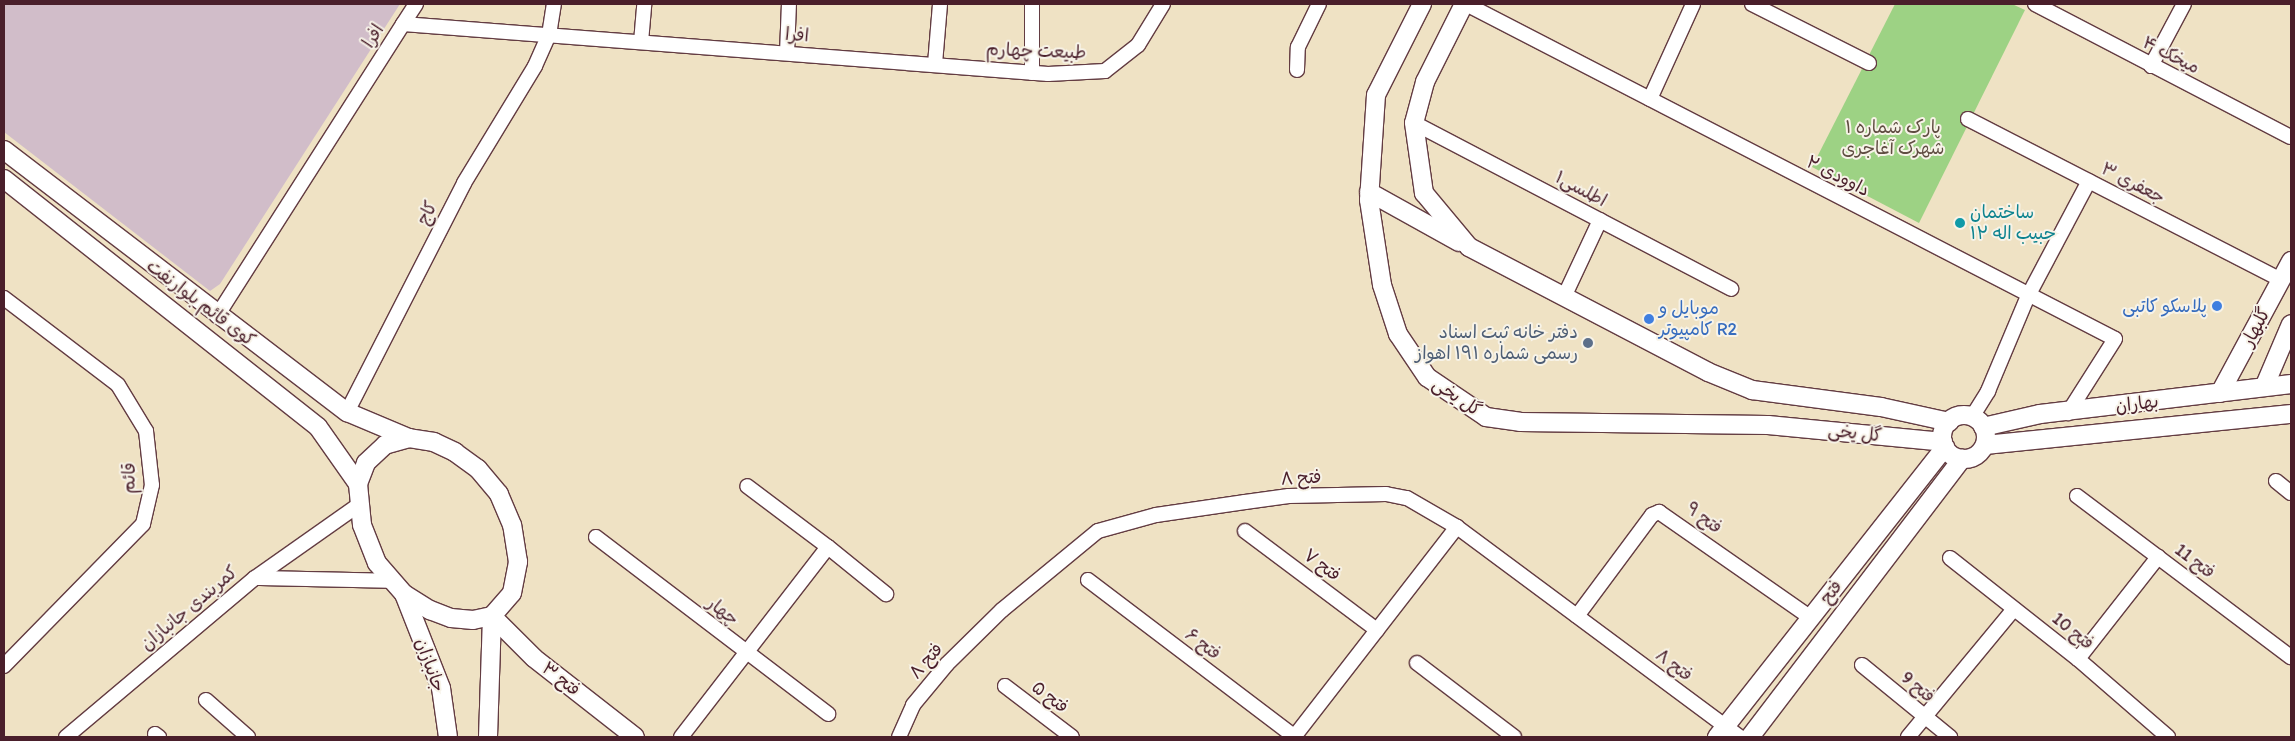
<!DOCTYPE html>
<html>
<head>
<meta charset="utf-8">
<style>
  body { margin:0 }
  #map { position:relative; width:2295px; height:741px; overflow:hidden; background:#efe2c4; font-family:Itim,"Playpen Sans Arabic",sans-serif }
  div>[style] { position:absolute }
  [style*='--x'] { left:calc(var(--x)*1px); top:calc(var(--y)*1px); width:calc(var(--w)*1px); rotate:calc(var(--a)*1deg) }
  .industrial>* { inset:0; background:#d1bdc9 }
  .green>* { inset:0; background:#9dd284 }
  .roads { filter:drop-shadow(1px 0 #633c42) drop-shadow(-1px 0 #633c42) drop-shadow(0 1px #633c42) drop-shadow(0 -1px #633c42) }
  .minor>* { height:14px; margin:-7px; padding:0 7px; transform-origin:7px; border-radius:7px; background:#fff }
  .tertiary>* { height:18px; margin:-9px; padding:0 9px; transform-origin:9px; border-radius:9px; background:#fff }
  .tertiary>.ring { margin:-9px; padding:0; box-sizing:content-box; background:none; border:18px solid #fff; border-radius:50% }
  .dots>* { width:14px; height:14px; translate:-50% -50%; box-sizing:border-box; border:2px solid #f7f3e8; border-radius:50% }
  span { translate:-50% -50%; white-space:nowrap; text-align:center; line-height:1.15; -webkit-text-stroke:4px #f7f3e8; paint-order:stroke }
  .street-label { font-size:18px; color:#4a1f2b }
  .park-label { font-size:18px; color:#5f4c41 }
  .culture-label { font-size:18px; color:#0d838f }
  .left { translate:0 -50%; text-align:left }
  .shop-label { font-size:18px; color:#366cbe }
  .right { translate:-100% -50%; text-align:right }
  .service-label { font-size:18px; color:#4e5e75 }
  .frame { position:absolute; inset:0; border:5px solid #4a1f2b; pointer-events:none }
</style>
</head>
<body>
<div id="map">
  <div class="industrial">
    <div style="clip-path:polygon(4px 4px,400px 4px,220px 284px,210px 291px,4px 132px)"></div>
  </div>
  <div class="green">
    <div style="clip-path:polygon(1895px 4px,2012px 4px,2025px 10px,1919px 223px,1812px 167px)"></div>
  </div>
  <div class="roads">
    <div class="minor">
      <div style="--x:1032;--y:4;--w:69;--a:90"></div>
      <div style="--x:1466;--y:4;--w:730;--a:27.3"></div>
      <div style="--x:2115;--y:339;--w:88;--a:122.4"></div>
      <div style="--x:1752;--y:4;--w:131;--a:26.8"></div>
      <div style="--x:2035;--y:4;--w:288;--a:27.5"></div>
      <div style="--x:403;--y:24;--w:24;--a:-57"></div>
      <div style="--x:641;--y:42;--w:38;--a:-85"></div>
      <div style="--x:787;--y:53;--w:49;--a:-87.7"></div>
      <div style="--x:935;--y:64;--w:60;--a:-85.2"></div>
      <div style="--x:2151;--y:66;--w:70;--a:-62"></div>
      <div style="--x:1297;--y:70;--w:23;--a:-88"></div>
      <div style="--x:1298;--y:47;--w:48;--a:-64"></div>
      <div style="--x:1650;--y:99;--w:104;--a:-65.6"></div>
      <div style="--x:1968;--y:119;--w:352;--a:27.2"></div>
      <div style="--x:1414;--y:123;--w:358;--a:27.6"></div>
      <div style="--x:1564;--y:297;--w:85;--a:-64.9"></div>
      <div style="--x:4;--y:298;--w:143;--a:37.3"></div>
      <div style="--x:118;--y:385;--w:54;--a:58.7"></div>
      <div style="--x:146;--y:431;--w:54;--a:83.7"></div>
      <div style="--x:152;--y:485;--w:40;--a:103"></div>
      <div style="--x:143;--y:524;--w:199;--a:134.4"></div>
      <div style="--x:217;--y:316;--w:346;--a:-57.5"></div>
      <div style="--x:403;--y:24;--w:647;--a:4.43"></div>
      <div style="--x:1048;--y:74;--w:57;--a:-3"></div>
      <div style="--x:1105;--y:71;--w:42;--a:-38.2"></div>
      <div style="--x:1138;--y:45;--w:48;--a:-58.6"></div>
      <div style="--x:347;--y:412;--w:257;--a:-62.9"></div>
      <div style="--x:464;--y:183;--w:137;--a:-58.7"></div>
      <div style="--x:535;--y:66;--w:34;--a:-66"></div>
      <div style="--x:549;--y:35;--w:31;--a:-81"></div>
      <div style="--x:1972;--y:417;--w:31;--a:-58"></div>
      <div style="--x:1988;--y:391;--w:103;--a:-67.2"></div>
      <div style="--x:2028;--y:296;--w:130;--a:-62.1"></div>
      <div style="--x:2276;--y:481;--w:19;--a:39"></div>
      <div style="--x:2077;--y:496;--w:268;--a:37"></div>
      <div style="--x:1245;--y:531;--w:165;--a:36.9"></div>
      <div style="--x:596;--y:537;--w:292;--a:37.3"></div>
      <div style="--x:828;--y:547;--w:75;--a:39"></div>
      <div style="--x:1950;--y:558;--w:163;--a:38.3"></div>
      <div style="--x:2078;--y:659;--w:119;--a:40.9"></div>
      <div style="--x:255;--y:578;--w:138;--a:1.2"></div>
      <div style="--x:1088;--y:580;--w:260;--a:37.2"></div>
      <div style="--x:1577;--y:616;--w:126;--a:-53.4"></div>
      <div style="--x:1652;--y:515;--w:8;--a:-23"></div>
      <div style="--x:1659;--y:512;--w:185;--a:34.9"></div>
      <div style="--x:2078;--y:659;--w:130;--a:-51.9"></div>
      <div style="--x:1417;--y:663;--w:122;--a:37.3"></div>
      <div style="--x:1862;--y:665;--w:114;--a:39.3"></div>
      <div style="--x:1005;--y:686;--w:84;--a:37.3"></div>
      <div style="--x:206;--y:700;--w:56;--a:41.4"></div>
      <div style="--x:155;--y:734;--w:5;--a:37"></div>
      <div style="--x:66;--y:737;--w:247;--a:-40.1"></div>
      <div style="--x:255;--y:578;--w:128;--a:-35.2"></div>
      <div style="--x:681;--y:737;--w:240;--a:-52.3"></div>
      <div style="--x:828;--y:547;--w:101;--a:-143"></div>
      <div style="--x:899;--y:737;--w:35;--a:-66"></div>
      <div style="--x:913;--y:705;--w:53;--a:-50.3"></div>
      <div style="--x:947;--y:664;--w:77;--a:-44.5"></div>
      <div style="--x:1002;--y:610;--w:124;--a:-39.5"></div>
      <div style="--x:1098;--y:531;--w:60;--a:-15.4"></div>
      <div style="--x:1156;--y:515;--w:90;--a:-8.3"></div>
      <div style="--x:1245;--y:502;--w:44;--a:-7.8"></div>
      <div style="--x:1289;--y:496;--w:97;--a:-1.2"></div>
      <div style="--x:1386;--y:494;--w:21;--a:11"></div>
      <div style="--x:1407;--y:498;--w:58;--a:30.1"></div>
      <div style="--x:1457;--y:527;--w:352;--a:36.6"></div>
      <div style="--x:1294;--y:737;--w:266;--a:-52.2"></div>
      <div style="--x:1908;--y:737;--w:166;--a:-50.4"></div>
    </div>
    <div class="tertiary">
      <div style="--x:1422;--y:4;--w:102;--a:116.8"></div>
      <div style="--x:1376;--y:95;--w:105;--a:93.8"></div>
      <div style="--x:1369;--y:200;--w:86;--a:81.3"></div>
      <div style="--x:1382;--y:285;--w:52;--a:71.9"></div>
      <div style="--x:1398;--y:334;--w:52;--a:56"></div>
      <div style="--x:1427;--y:377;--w:71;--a:34.1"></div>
      <div style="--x:1486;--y:417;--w:34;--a:8"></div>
      <div style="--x:1520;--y:422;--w:248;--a:0.7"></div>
      <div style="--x:1768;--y:425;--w:176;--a:5.5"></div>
      <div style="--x:1464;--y:4;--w:87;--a:116.6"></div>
      <div style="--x:1425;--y:82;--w:42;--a:105"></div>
      <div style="--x:1414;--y:123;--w:71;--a:81.9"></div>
      <div style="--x:1424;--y:193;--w:70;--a:50.2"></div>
      <div style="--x:1469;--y:247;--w:270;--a:27.6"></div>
      <div style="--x:1708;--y:372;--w:48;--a:22.2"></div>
      <div style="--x:1752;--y:390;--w:130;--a:7.5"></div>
      <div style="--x:1881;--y:407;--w:70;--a:12.4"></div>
      <div style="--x:4;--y:150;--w:432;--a:37.4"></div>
      <div style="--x:347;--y:412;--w:67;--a:22.8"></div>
      <div style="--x:4;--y:179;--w:400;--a:38.3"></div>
      <div style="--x:318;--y:427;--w:70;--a:54.9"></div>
      <div style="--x:358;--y:484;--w:41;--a:84.4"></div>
      <div style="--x:362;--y:525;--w:41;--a:68.5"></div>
      <div style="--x:377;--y:563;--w:41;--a:48.9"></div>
      <div style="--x:404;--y:594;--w:31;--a:32"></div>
      <div style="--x:430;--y:610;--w:22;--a:21"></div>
      <div style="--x:451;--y:618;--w:22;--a:5"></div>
      <div style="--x:473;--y:620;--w:19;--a:-12"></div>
      <div style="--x:492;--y:616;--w:30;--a:-49"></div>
      <div style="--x:512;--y:593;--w:32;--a:-79"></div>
      <div style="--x:518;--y:562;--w:37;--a:-99"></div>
      <div style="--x:512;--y:525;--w:34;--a:-113"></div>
      <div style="--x:499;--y:494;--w:33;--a:-130"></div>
      <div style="--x:478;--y:469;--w:29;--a:-144"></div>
      <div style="--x:455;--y:452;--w:23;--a:-155"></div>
      <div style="--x:434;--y:442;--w:25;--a:-171"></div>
      <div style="--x:409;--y:438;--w:25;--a:164"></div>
      <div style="--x:385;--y:445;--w:26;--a:137"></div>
      <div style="--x:366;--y:463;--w:22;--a:111"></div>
      <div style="--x:1369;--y:192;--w:103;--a:29.1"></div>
      <div style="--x:2265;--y:385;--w:66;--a:-66.9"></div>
      <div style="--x:2220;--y:393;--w:150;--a:-61.7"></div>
      <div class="ring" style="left:1942px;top:415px;width:26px;height:26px"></div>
      <div style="--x:1983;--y:427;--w:58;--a:-12.8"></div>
      <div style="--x:2040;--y:414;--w:253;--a:-6.8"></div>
      <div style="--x:1985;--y:445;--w:308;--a:-5.8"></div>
      <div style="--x:404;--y:594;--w:101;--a:68.5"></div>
      <div style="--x:441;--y:688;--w:49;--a:81.9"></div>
      <div style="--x:492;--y:616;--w:59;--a:45"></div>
      <div style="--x:534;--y:658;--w:128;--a:38"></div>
      <div style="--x:488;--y:737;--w:121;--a:-88.1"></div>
      <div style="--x:1717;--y:737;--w:369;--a:-51.8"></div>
      <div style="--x:1750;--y:737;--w:350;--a:-52.7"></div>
    </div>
  </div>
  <div class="dots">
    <div style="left:1960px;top:223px;background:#0f9aa8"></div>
    <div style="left:2217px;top:306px;background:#3f7fe0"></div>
    <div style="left:1649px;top:319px;background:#3f7fe0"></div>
    <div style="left:1588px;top:343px;background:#5c6f8a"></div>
  </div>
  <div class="street-label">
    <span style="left:797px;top:35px;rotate:4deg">افرا</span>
    <span style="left:373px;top:36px;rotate:-58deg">افرا</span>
    <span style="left:1036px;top:51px;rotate:2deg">طبیعت چهارم</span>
    <span style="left:2171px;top:55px;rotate:27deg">میخک ۴</span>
    <span style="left:1838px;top:176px;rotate:27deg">داوودی ۲</span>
    <span style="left:2133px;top:183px;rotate:27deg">جعفری ۳</span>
    <span style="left:1581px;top:189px;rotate:28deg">اطلسی۱</span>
    <span style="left:427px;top:213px;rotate:-63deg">کاج</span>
    <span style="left:201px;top:303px;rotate:37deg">کوی قائم بلوارنفت</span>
    <span style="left:2256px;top:327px;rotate:-62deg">گلبهار</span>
    <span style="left:1457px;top:397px;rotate:34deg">گل یخی</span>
    <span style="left:2137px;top:404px;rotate:-7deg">بهاران</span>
    <span style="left:1855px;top:433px;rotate:6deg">گل یخی</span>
    <span style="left:129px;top:478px;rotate:-89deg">قائم</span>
    <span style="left:1301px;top:478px;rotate:-3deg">فتح ۸</span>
    <span style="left:1704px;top:518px;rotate:36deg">فتح ۹</span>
    <span style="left:2195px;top:561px;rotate:37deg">فتح 11</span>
    <span style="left:1322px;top:565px;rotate:37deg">فتح ۷</span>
    <span style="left:1831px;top:592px;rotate:-52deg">فتح</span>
    <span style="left:189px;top:608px;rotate:-40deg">کمربندی جانبازان</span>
    <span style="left:723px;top:611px;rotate:37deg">چهار</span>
    <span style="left:2073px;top:631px;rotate:39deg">فتح 10</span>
    <span style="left:1203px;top:644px;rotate:37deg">فتح ۶</span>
    <span style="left:926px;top:661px;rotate:-49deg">فتح ۸</span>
    <span style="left:430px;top:665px;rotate:70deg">جانبازان</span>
    <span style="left:1674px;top:665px;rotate:37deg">فتح ۸</span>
    <span style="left:561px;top:679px;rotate:38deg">فتح ۳</span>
    <span style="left:1918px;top:687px;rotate:40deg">فتح 9</span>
    <span style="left:1050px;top:697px;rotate:37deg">فتح ۵</span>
  </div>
  <div class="park-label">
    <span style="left:1893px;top:138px">پارک شماره ۱<br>شهرک آغاجری</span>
  </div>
  <div class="culture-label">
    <span class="left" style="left:1970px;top:223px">ساختمان<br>حبیب اله ۱۲</span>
  </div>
  <div class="shop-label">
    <span class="right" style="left:2207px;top:306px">پلاسکو کاتبی</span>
    <span class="left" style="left:1659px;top:319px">موبایل و<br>کامپیوتر R2</span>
  </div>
  <div class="service-label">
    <span class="right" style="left:1578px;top:343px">دفتر خانه ثبت اسناد<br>رسمی شماره ۱۹۱ اهواز</span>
  </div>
  <div class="frame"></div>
</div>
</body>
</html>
